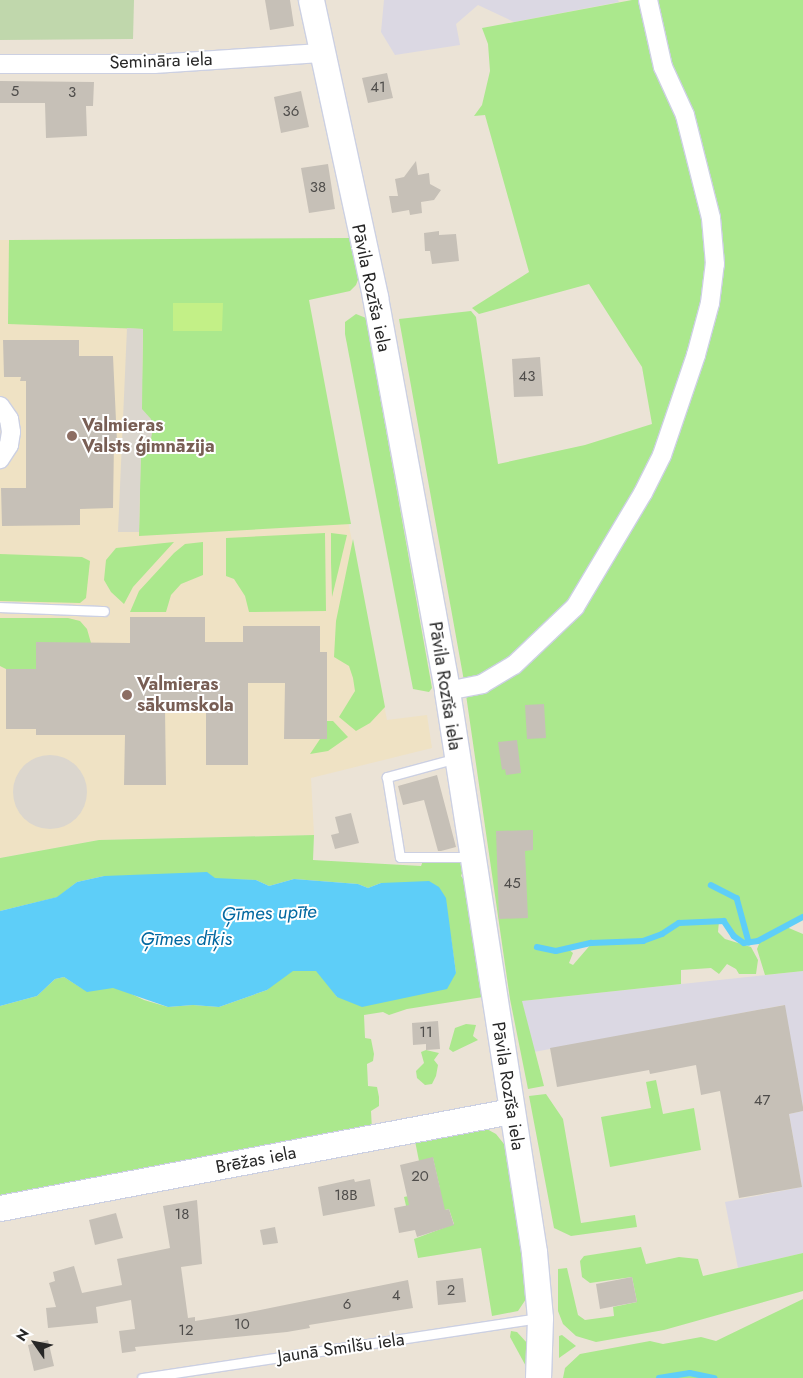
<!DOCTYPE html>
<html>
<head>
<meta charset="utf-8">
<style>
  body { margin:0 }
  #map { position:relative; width:803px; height:1378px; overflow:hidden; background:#ebe3d6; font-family:Jost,sans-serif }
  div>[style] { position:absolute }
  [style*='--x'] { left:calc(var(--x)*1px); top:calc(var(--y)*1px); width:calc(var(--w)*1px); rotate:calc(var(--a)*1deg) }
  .industrial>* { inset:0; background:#dbd8e3 }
  .education>* { inset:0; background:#efe2c4 }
  .green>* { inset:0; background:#abe88d }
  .cemetery>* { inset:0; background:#c0d7ac }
  .pitch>* { inset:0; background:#c3f087 }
  .plaza>* { inset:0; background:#dbd6ce }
  .round { border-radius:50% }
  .water>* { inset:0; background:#5ecef8 }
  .stream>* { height:5.5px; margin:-2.75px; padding:0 2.75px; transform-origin:2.75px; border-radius:2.75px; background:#5ecef8 }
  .building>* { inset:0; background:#c6c0b7 }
  .roads { filter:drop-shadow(1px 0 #ccd0e2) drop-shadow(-1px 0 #ccd0e2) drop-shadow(0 1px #ccd0e2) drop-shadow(0 -1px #ccd0e2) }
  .lane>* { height:9px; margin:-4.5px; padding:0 4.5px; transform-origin:4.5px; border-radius:4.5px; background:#fff }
  .street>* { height:18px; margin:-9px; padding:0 9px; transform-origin:9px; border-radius:9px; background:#fff }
  .secondary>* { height:25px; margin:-12.5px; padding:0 12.5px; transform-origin:12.5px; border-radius:12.5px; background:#fff }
  .dots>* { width:14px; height:14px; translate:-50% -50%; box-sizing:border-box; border:2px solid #fff; border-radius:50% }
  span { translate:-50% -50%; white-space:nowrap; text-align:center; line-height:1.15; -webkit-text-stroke:4px #fff; paint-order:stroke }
  .number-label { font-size:15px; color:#4f4d4b }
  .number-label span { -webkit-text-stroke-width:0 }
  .street-label { font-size:18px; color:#272727 }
  .education-label { font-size:18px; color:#785e54; font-weight:700 }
  .left { translate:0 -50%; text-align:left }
  .water-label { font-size:19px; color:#0268a0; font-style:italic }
  .north { position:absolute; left:10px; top:1318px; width:50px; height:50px; -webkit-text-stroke:4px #fff; paint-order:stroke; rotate:303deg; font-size:14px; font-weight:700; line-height:20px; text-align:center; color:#272727 }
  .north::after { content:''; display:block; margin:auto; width:18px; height:22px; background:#272727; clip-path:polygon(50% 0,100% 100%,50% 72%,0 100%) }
</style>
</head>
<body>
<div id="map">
  <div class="industrial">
    <div style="clip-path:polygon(384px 0,618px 0,619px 2px,514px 22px,478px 5px,456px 24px,460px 45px,395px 55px,381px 32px)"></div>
    <div style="clip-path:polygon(803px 971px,803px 1107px,784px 1005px,534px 1052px,522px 1001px)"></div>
    <div style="clip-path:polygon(803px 1111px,803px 1253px,738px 1268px,725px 1202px,802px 1187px,789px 1114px)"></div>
  </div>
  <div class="education">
    <div style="clip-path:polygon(341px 239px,304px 296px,387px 720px,427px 715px,432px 748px,311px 778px,314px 835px,99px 840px,0 858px,0 240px)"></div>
  </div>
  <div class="green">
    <div style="clip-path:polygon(evenodd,632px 0,803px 0,803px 917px,784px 926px,803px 934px,803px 971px,765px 975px,757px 949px,761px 939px,744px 943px,734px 936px,724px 921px,719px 921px,718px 932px,725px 939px,751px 947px,758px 960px,756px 974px,739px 974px,736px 969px,727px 964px,719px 974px,711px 968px,681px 970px,681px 984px,522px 1001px,544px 1086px,528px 1089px,510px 999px,464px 681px,399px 319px,471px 311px,476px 317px,498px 464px,585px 445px,652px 424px,642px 367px,589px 284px,479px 314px,472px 308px,529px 272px,485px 115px,474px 116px,482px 105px,490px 71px,488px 44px,482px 28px,632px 0,592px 943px,573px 965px,569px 963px,573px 953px,567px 948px,592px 943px)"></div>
    <div style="clip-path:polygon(351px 238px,359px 277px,356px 285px,350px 291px,309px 300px,351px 524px,139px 536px,143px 329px,8px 324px,9px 240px)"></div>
    <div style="clip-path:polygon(356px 314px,366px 318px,432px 688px,429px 692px,413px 689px,345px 334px,345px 322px)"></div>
    <div style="clip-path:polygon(325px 533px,326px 611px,249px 612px,245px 596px,234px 579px,226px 576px,226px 538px)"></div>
    <div style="clip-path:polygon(331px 533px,347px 535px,332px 597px,331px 562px)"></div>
    <div style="clip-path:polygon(353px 539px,385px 707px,370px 723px,356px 731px,339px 717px,355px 691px,353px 678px,349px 666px,334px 657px,336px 621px)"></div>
    <div style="clip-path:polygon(174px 542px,133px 587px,124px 604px,111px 592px,104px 580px,106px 560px,116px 548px)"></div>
    <div style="clip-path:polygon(203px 542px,203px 575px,181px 584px,171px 595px,166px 612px,130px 612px,139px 591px,174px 553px,185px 544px)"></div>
    <div style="clip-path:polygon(0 554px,82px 557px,90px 561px,86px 598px,80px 603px,0 601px)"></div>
    <div style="clip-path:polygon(0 618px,68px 618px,80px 621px,87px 629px,91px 643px,36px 643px,36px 669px,6px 669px,0 666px)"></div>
    <div style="clip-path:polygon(327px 721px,333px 721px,348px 737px,328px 751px,310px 754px,320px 739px,327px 739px)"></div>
    <div style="clip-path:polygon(314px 835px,313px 860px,421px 866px,423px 861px,466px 861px,461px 876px,465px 881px,483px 997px,407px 1009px,389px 1015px,383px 1012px,364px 1015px,365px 1038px,371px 1039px,374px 1054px,373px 1061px,367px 1064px,368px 1086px,377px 1087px,379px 1097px,379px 1106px,371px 1111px,372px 1130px,328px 1137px,327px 1133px,294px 1139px,290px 1147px,241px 1156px,236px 1150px,221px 1153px,221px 1156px,0 1195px,0 1006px,37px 996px,55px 979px,64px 977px,83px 989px,115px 986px,144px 1000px,168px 1007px,193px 1005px,219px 1007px,267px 990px,288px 970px,315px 965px,337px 997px,456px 973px,451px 938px,381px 883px,368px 888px,358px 884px,294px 879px,269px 886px,256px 880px,104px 876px,77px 882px,58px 897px,0 911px,0 858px,99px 840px)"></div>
    <div style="clip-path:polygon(466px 1024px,476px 1025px,473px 1036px,478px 1040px,453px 1052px,449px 1049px,455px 1028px)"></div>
    <div style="clip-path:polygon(426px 1050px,439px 1053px,434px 1060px,438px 1065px,436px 1076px,432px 1084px,425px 1085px,417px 1078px,416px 1071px,424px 1063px,421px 1052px)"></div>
    <div style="clip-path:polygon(656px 1080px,663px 1114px,694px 1108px,701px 1150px,610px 1167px,601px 1117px,651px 1108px,646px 1082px)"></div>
    <div style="clip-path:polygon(546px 1094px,563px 1119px,581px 1223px,635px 1215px,637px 1227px,571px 1236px,554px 1228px,529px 1096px)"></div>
    <div style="clip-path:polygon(485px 1128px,496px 1134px,508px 1149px,528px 1296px,518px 1311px,492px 1316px,481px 1248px,418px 1258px,414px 1239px,454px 1224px,449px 1209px,409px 1219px,404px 1197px,440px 1189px,433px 1158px,419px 1161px,415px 1141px)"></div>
    <div style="clip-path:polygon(641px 1247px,646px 1264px,679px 1257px,698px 1259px,703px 1276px,803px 1253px,803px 1291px,664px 1330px,596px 1342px,576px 1336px,563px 1324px,558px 1311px,558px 1269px,567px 1268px,578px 1315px,585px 1320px,614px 1316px,613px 1307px,637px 1302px,632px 1277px,590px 1283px,582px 1277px,580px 1261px,584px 1256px)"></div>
    <div style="clip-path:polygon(803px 1299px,803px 1378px,563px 1378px,565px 1368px,580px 1354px,650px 1341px,663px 1344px,701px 1337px,716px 1341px)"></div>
    <div style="clip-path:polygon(511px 1331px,517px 1332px,528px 1344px,528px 1370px,510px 1337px)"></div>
    <div style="clip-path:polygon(562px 1335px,576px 1346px,559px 1358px,559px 1336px)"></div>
  </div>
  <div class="cemetery">
    <div style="clip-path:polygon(0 0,134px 0,133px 39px,0 40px)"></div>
  </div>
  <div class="pitch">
    <div style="clip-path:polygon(173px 303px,223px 303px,222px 331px,173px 331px)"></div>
  </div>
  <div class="plaza">
    <div style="clip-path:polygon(127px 328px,143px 329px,142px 409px,151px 419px,153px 428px,151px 439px,141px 454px,139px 532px,118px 532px)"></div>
    <div class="round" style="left:13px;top:755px;width:74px;height:74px"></div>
  </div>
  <div class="water">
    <div style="clip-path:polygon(207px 872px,215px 878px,256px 880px,269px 886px,294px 879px,358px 884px,368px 888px,381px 883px,429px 881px,439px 887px,446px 898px,456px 973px,447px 989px,362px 1007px,337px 997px,316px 971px,293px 971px,267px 990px,219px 1007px,193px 1005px,168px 1007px,113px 988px,87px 992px,64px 977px,55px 979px,37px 996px,0 1006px,0 911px,57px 897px,77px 882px,104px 876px)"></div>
  </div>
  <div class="stream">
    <div style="--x:711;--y:885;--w:29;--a:27"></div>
    <div style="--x:737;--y:898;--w:46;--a:74.7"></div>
    <div style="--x:537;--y:947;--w:19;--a:12"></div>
    <div style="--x:556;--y:951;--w:36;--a:-13"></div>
    <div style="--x:591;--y:943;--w:52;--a:-2.2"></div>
    <div style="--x:643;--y:941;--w:20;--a:-20"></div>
    <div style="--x:662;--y:934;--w:20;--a:-33"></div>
    <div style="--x:679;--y:923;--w:45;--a:-2.5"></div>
    <div style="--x:724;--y:921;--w:18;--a:56"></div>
    <div style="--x:734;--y:936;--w:12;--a:35"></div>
    <div style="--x:744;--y:943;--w:14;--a:-8"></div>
    <div style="--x:758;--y:941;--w:51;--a:-28.1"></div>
    <div style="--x:659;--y:1378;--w:31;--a:-9"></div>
    <div style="--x:690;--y:1373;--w:25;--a:12"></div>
  </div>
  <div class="building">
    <div style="clip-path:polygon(265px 0,290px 0,294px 26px,270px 30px)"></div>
    <div style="clip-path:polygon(387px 73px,393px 98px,368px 103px,362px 78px)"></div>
    <div style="clip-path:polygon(0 81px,94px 82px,93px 106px,86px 106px,87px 136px,46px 138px,45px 103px,0 103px)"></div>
    <div style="clip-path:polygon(301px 91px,309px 127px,281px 133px,274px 97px)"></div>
    <div style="clip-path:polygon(416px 161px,418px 175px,429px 173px,430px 184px,441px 190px,434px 200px,421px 202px,422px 213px,410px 215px,409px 210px,392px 213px,389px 196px,398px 196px,395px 179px,404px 177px)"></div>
    <div style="clip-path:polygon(328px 164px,335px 209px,309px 213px,301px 168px)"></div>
    <div style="clip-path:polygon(439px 231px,439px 235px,456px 234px,459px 261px,432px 264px,430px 251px,425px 251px,424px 233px)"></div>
    <div style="clip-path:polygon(3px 340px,79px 340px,79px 356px,113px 356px,117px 442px,114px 442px,113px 508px,80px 509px,80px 525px,2px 526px,1px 488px,26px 488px,26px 381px,20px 381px,21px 377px,4px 377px)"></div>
    <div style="clip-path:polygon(540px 357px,543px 396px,514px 397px,512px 359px)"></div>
    <div style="clip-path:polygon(130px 617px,205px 617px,205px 642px,243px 642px,243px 626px,320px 626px,320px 652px,327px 652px,327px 739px,284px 739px,285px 683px,248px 683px,248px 765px,206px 765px,206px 708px,165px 708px,166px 785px,124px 785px,125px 735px,36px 735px,36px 729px,6px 729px,6px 669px,36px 669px,36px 642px,130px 643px)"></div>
    <div style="clip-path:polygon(544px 704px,546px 738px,527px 739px,525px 705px)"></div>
    <div style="clip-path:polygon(517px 740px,521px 773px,506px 775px,505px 769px,502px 770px,498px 742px)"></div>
    <div style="clip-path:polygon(437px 775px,456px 847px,441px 851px,438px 851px,424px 800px,403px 805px,398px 786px)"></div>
    <div style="clip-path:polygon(351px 813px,359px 843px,335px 849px,331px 835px,339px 833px,335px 817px)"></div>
    <div style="clip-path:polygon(533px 830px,533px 850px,525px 851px,528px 918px,499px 919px,496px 831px)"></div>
    <div style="clip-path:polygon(785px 1005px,803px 1107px,803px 1111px,789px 1114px,802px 1187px,739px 1198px,720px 1091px,701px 1095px,696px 1065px,650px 1074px,649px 1070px,557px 1087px,550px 1048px)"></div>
    <div style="clip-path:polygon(438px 1021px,440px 1049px,426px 1050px,426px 1044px,413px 1045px,412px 1023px)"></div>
    <div style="clip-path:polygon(433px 1157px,445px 1210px,449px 1209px,454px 1225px,417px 1237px,415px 1230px,399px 1233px,394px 1208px,409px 1205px,400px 1165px)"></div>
    <div style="clip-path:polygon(354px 1179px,355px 1182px,370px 1179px,375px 1206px,323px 1216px,318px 1187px)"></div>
    <div style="clip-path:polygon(197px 1200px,202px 1264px,181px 1267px,188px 1318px,195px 1317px,195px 1321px,245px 1313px,408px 1280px,413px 1308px,309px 1325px,310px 1328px,287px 1332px,135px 1347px,136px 1351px,122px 1353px,119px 1331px,135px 1329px,131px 1300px,96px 1307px,98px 1323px,48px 1328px,46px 1308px,56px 1307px,49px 1283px,55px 1281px,53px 1272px,74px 1266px,82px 1293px,122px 1285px,117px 1259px,170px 1248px,163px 1206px)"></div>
    <div style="clip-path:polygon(116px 1213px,123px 1238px,95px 1245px,89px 1220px)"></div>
    <div style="clip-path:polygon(275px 1227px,278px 1243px,263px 1245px,260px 1230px)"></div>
    <div style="clip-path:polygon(632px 1277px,637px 1302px,600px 1309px,596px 1284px)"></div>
    <div style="clip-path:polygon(463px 1278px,466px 1302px,438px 1305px,436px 1281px)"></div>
    <div style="clip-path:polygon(48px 1340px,54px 1366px,34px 1371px,28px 1345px)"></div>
  </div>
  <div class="roads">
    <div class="lane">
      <div style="--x:0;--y:607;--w:104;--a:2.2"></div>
      <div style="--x:457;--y:758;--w:73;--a:164.8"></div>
      <div style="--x:387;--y:777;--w:81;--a:80.8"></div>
      <div style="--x:400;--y:857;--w:72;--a:0"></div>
      <div style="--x:142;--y:1378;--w:402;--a:-8.6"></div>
    </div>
    <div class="street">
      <div style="--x:0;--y:64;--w:154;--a:0"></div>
      <div style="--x:154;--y:64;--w:167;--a:-3.8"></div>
      <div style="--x:0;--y:406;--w:16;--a:55"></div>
      <div style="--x:9;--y:419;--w:13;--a:81"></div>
      <div style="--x:11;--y:432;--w:13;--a:99"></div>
      <div style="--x:9;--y:445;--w:17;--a:123"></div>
      <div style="--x:447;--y:691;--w:36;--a:-11"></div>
      <div style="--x:482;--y:684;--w:37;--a:-31"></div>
      <div style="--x:514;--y:665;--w:84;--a:-43.6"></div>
      <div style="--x:575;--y:607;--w:133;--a:-59.2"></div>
      <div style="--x:643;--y:493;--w:42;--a:-63.4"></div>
      <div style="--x:662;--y:455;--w:106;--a:-71.2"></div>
      <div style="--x:696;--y:355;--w:54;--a:-74.9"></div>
      <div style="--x:710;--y:303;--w:39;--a:-83"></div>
      <div style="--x:715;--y:264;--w:46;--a:-95"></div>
      <div style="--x:711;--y:218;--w:106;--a:-104.2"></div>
      <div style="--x:685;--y:115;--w:53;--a:-114.6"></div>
      <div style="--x:663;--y:67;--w:69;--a:-102.6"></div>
    </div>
    <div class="secondary">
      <div style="--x:311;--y:0;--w:304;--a:77.8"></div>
      <div style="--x:375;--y:297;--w:401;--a:79.6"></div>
      <div style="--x:447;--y:691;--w:568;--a:81.18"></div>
      <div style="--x:534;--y:1252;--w:66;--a:84.8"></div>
      <div style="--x:540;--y:1318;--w:60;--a:91.9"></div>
      <div style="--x:0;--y:1208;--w:520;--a:-10.75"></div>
    </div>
  </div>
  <div class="dots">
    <div style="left:72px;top:436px;background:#8d6e63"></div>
    <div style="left:127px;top:695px;background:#8d6e63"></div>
  </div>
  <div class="number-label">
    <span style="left:378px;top:88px">41</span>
    <span style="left:15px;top:92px">5</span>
    <span style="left:72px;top:93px">3</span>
    <span style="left:291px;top:112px">36</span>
    <span style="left:318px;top:188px">38</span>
    <span style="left:527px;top:377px">43</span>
    <span style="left:512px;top:884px">45</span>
    <span style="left:426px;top:1033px">11</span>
    <span style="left:762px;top:1101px">47</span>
    <span style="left:420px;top:1177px">20</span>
    <span style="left:346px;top:1196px">18B</span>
    <span style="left:182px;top:1215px">18</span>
    <span style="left:451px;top:1291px">2</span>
    <span style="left:396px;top:1296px">4</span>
    <span style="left:347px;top:1305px">6</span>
    <span style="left:242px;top:1325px">10</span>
    <span style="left:186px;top:1331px">12</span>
  </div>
  <div class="street-label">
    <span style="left:161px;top:61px;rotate:-2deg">Semināra iela</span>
    <span style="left:371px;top:288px;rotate:78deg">Pāvila Rozīša iela</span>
    <span style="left:445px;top:686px;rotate:81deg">Pāvila Rozīša iela</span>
    <span style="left:508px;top:1086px;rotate:81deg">Pāvila Rozīša iela</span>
    <span style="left:256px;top:1160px;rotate:-11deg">Brēžas iela</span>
    <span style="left:341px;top:1348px;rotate:-8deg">Jaunā Smilšu iela</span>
  </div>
  <div class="education-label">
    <span class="left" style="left:82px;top:436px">Valmieras<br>Valsts ģimnāzija</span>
    <span class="left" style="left:137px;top:695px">Valmieras<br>sākumskola</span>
  </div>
  <div class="water-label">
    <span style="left:269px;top:913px;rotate:-2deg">Ģīmes upīte</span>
    <span style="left:186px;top:939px">Ģīmes dīķis</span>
  </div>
  <div class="north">N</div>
</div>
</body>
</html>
